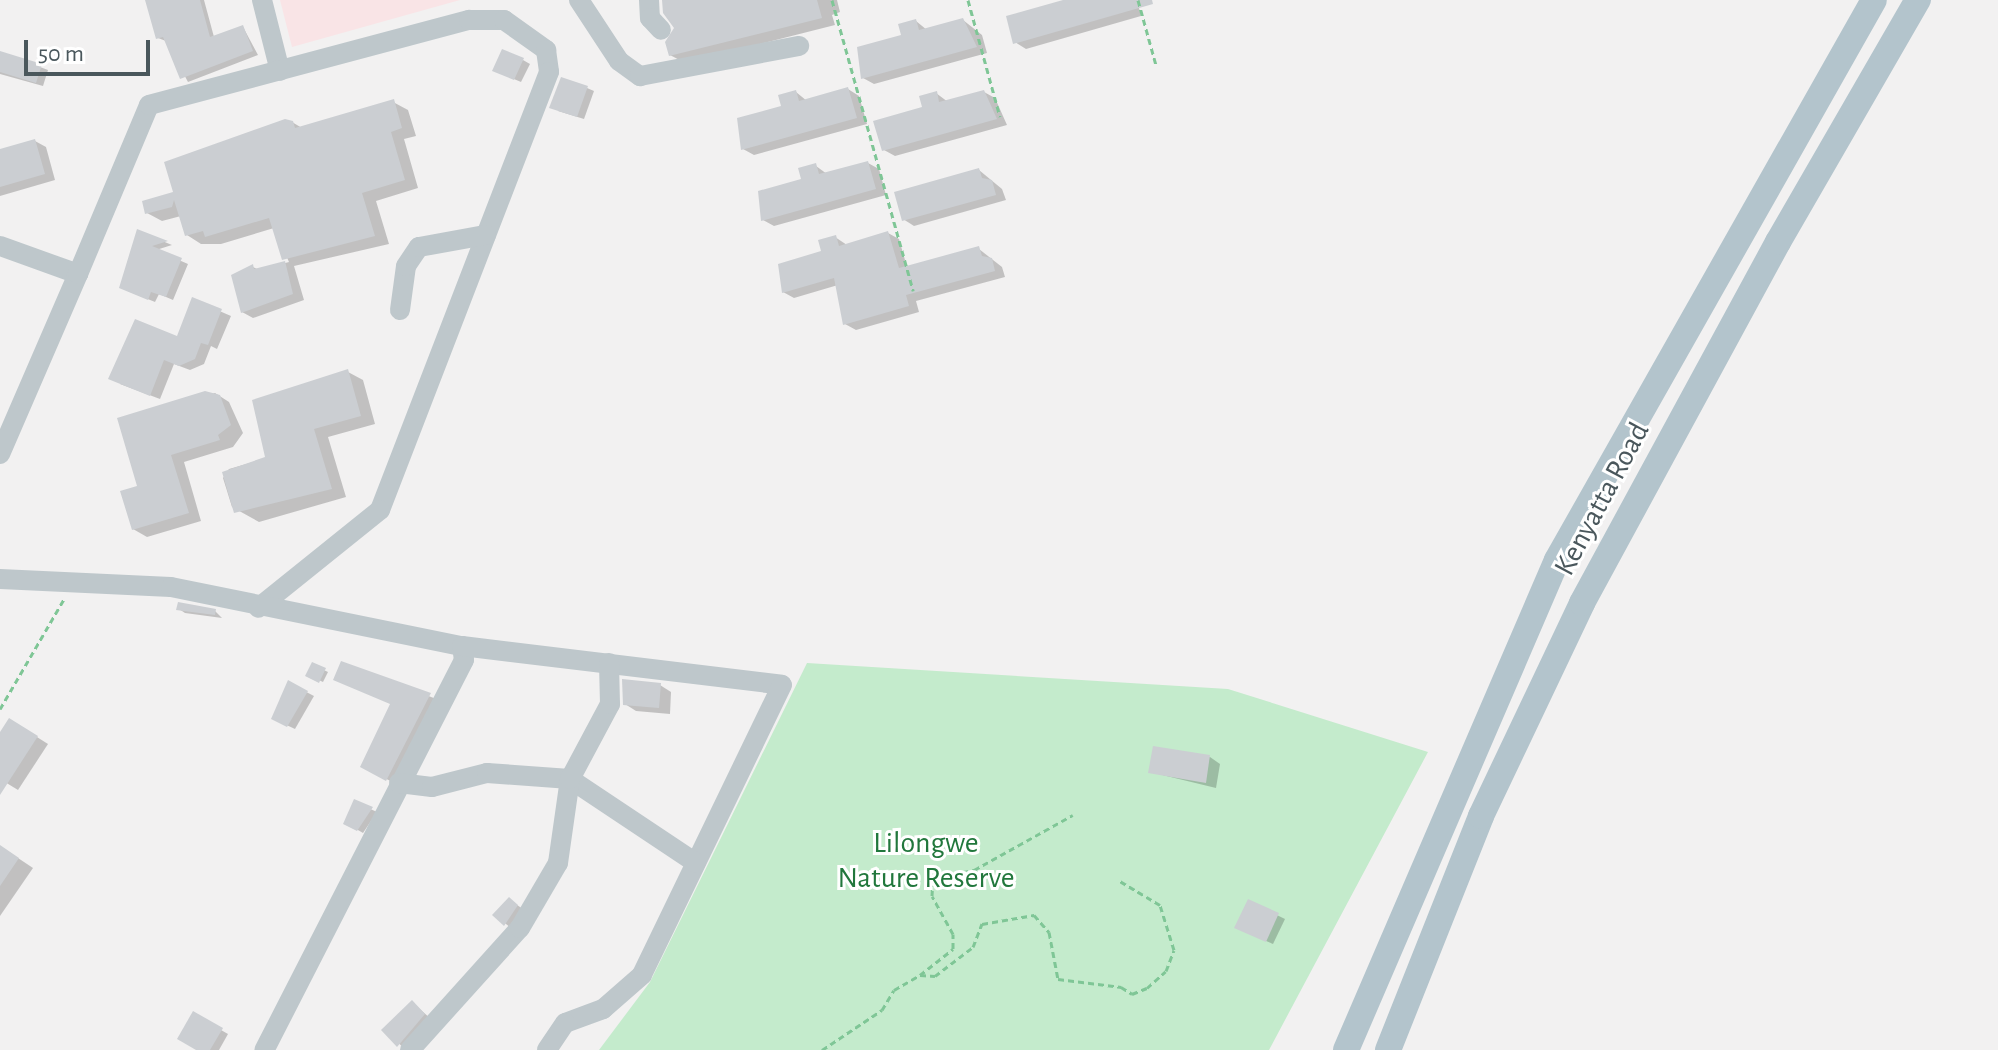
<!DOCTYPE html>
<html>
<head>
<meta charset="utf-8">
<style>
  body { margin:0 }
  #map { position:relative; width:1998px; height:1050px; overflow:hidden; background:#f2f1f1; font-family:"Alegreya Sans",sans-serif }
  div>[style] { position:absolute }
  [style*='--x'] { left:calc(var(--x)*1px); top:calc(var(--y)*1px); width:calc(var(--w)*1px); rotate:calc(var(--a)*1deg) }
  .medical>* { inset:0; background:#f9e4e6 }
  .green>* { inset:0; background:#c4ebcc }
  .shadow>* { inset:0; background:#0003 }
  .building>* { inset:0; background:#cbced2 }
  .path>* { height:3px; margin-top:-1.5px; transform-origin:0; background:repeating-linear-gradient(90deg,#7fc696 0 6px,transparent 0 10px) }
  .minor>* { height:20px; margin:-10px; padding:0 10px; transform-origin:10px; border-radius:10px; background:#bec7cb }
  .major>* { height:26px; margin:-13px; padding:0 13px; transform-origin:13px; border-radius:13px; background:#b3c4cc }
  span { translate:-50% -50%; white-space:nowrap; text-align:center; line-height:1.15; -webkit-text-stroke:6px #fff; paint-order:stroke }
  .street-label { font-size:30px; color:#4a575c }
  .park-label { font-size:30px; color:#21773c }
  .scale { position:absolute; left:24px; top:40px; width:126px; height:36px; box-sizing:border-box; border:4px solid #4a575c; border-top:0; padding-left:10px; font-size:24px; line-height:28px; white-space:nowrap; color:#4a575c; -webkit-text-stroke:6px #fff; paint-order:stroke }
</style>
</head>
<body>
<div id="map">
  <div class="medical">
    <div style="clip-path:polygon(280px 0,460px 0,292px 47px)"></div>
  </div>
  <div class="green">
    <div style="clip-path:polygon(807px 663px,1228px 689px,1428px 752px,1269px 1050px,599px 1050px,650px 982px)"></div>
  </div>
  <div class="shadow">
    <div style="clip-path:polygon(147px 0,204px 0,214px 37px,243px 27px,258px 55px,188px 82px,166px 41px,158px 38px)"></div>
    <div style="clip-path:polygon(684px 0,837px 0,840px 12px,832px 15px,835px 25px,685px 63px,670px 55px)"></div>
    <div style="clip-path:polygon(1072px 0,1137px 0,1141px 16px,1026px 49px,1015px 42px)"></div>
    <div style="clip-path:polygon(963px 20px,982px 35px,987px 53px,874px 84px,863px 78px,916px 21px,927px 30px)"></div>
    <div style="clip-path:polygon(0 52px,48px 70px,43px 86px,0 74px)"></div>
    <div style="clip-path:polygon(523px 60px,530px 64px,521px 82px,502px 74px)"></div>
    <div style="clip-path:polygon(587px 88px,594px 91px,584px 119px,558px 111px)"></div>
    <div style="clip-path:polygon(848px 89px,859px 96px,867px 124px,754px 155px,743px 149px,796px 92px,807px 101px)"></div>
    <div style="clip-path:polygon(984px 92px,995px 98px,1007px 125px,895px 156px,884px 150px,936px 93px,948px 102px)"></div>
    <div style="clip-path:polygon(393px 102px,408px 110px,416px 136px,404px 139px,418px 188px,376px 201px,389px 244px,294px 266px,304px 300px,253px 318px,242px 312px,253px 267px,259px 270px,289px 262px,274px 228px,221px 244px,201px 244px,187px 235px,181px 216px,162px 221px,147px 213px,292px 122px,302px 128px)"></div>
    <div style="clip-path:polygon(35px 141px,46px 147px,55px 180px,0 196px,0 151px)"></div>
    <div style="clip-path:polygon(868px 163px,879px 169px,886px 195px,774px 226px,763px 220px,816px 166px,827px 174px)"></div>
    <div style="clip-path:polygon(979px 170px,1002px 189px,1006px 200px,914px 226px,903px 219px)"></div>
    <div style="clip-path:polygon(138px 231px,172px 245px,156px 250px,188px 264px,173px 300px,159px 294px,155px 302px,128px 291px)"></div>
    <div style="clip-path:polygon(888px 233px,899px 239px,907px 267px,979px 249px,1002px 267px,1005px 277px,916px 301px,919px 312px,856px 330px,845px 324px,838px 285px,794px 298px,783px 292px,835px 237px,847px 245px)"></div>
    <div style="clip-path:polygon(194px 300px,231px 316px,217px 349px,211px 346px,204px 364px,190px 370px,174px 364px,160px 399px,120px 384px,178px 338px)"></div>
    <div style="clip-path:polygon(348px 372px,363px 380px,375px 424px,328px 437px,346px 497px,259px 522px,232px 507px,223px 478px,229px 469px,267px 458px)"></div>
    <div style="clip-path:polygon(215px 393px,229px 402px,243px 433px,233px 447px,184px 462px,201px 521px,147px 537px,133px 529px,139px 488px,119px 419px)"></div>
    <div style="clip-path:polygon(179px 609px,215px 611px,222px 618px,185px 613px)"></div>
    <div style="clip-path:polygon(342px 663px,439px 700px,396px 784px,362px 766px,392px 705px)"></div>
    <div style="clip-path:polygon(313px 665px,328px 672px,323px 682px,308px 675px)"></div>
    <div style="clip-path:polygon(289px 683px,314px 696px,295px 729px,280px 722px)"></div>
    <div style="clip-path:polygon(660px 685px,671px 692px,670px 714px,636px 711px,625px 704px)"></div>
    <div style="clip-path:polygon(10px 720px,48px 744px,18px 790px,0 779px,0 735px)"></div>
    <div style="clip-path:polygon(1210px 757px,1220px 764px,1216px 788px,1150px 772px)"></div>
    <div style="clip-path:polygon(355px 802px,377px 812px,363px 833px,346px 823px)"></div>
    <div style="clip-path:polygon(0 846px,33px 868px,0 916px)"></div>
    <div style="clip-path:polygon(509px 899px,524px 910px,512px 929px,495px 915px)"></div>
    <div style="clip-path:polygon(1248px 901px,1285px 919px,1273px 944px,1243px 931px)"></div>
    <div style="clip-path:polygon(413px 1003px,431px 1019px,405px 1049px,384px 1030px)"></div>
    <div style="clip-path:polygon(193px 1014px,228px 1034px,219px 1050px,200px 1050px)"></div>
  </div>
  <div class="building">
    <div style="clip-path:polygon(145px 0,200px 0,210px 37px,243px 25px,253px 51px,180px 79px,163px 37px,156px 39px)"></div>
    <div style="clip-path:polygon(662px 0,817px 0,822px 18px,669px 56px,665px 42px,674px 28px,663px 13px)"></div>
    <div style="clip-path:polygon(1063px 0,1152px 0,1153px 4px,1013px 44px,1006px 16px)"></div>
    <div style="clip-path:polygon(963px 18px,977px 47px,861px 79px,857px 47px,901px 35px,898px 24px,916px 19px,919px 30px)"></div>
    <div style="clip-path:polygon(502px 49px,524px 58px,514px 80px,492px 71px)"></div>
    <div style="clip-path:polygon(0 51px,42px 64px,36px 83px,0 72px)"></div>
    <div style="clip-path:polygon(561px 77px,588px 86px,577px 117px,549px 108px)"></div>
    <div style="clip-path:polygon(848px 87px,857px 118px,741px 150px,737px 118px,781px 106px,778px 95px,796px 90px,799px 101px)"></div>
    <div style="clip-path:polygon(984px 90px,997px 119px,882px 151px,873px 121px,922px 107px,919px 96px,937px 91px,939px 102px)"></div>
    <div style="clip-path:polygon(394px 99px,402px 128px,391px 132px,405px 180px,362px 193px,375px 236px,282px 260px,269px 218px,205px 237px,203px 231px,185px 236px,174px 200px,172px 207px,145px 214px,142px 201px,173px 192px,164px 162px,285px 119px,293px 121px,295px 128px)"></div>
    <div style="clip-path:polygon(35px 139px,45px 174px,0 187px,0 149px)"></div>
    <div style="clip-path:polygon(868px 161px,876px 189px,761px 221px,758px 191px,801px 179px,798px 168px,816px 163px,819px 174px)"></div>
    <div style="clip-path:polygon(979px 168px,982px 178px,992px 180px,996px 195px,902px 221px,894px 192px)"></div>
    <div style="clip-path:polygon(137px 229px,168px 241px,152px 246px,182px 258px,166px 297px,151px 292px,148px 300px,119px 288px)"></div>
    <div style="clip-path:polygon(888px 231px,899px 268px,979px 246px,982px 256px,992px 258px,995px 271px,906px 295px,909px 306px,843px 325px,834px 278px,782px 293px,778px 264px,821px 251px,818px 240px,836px 235px,839px 246px)"></div>
    <div style="clip-path:polygon(285px 261px,293px 294px,241px 313px,231px 275px,253px 264px,254px 269px)"></div>
    <div style="clip-path:polygon(192px 297px,222px 309px,208px 345px,201px 343px,195px 359px,179px 366px,164px 360px,150px 396px,108px 379px,135px 319px,177px 336px)"></div>
    <div style="clip-path:polygon(348px 369px,361px 416px,314px 429px,332px 489px,234px 513px,222px 472px,265px 457px,252px 400px)"></div>
    <div style="clip-path:polygon(205px 391px,220px 395px,231px 425px,218px 435px,220px 440px,171px 455px,189px 513px,132px 530px,120px 491px,137px 486px,117px 418px)"></div>
    <div style="clip-path:polygon(178px 602px,216px 609px,215px 615px,176px 610px)"></div>
    <div style="clip-path:polygon(341px 661px,431px 693px,386px 781px,360px 767px,390px 704px,333px 680px)"></div>
    <div style="clip-path:polygon(312px 662px,326px 668px,319px 683px,305px 676px)"></div>
    <div style="clip-path:polygon(622px 679px,661px 683px,659px 708px,623px 705px)"></div>
    <div style="clip-path:polygon(288px 680px,308px 691px,287px 727px,271px 719px)"></div>
    <div style="clip-path:polygon(9px 718px,38px 736px,0 795px,0 732px)"></div>
    <div style="clip-path:polygon(1153px 746px,1210px 755px,1206px 783px,1148px 773px)"></div>
    <div style="clip-path:polygon(354px 799px,373px 807px,357px 831px,343px 824px)"></div>
    <div style="clip-path:polygon(0 845px,19px 858px,0 886px)"></div>
    <div style="clip-path:polygon(509px 897px,518px 905px,504px 926px,492px 915px)"></div>
    <div style="clip-path:polygon(1248px 899px,1279px 913px,1266px 942px,1234px 928px)"></div>
    <div style="clip-path:polygon(412px 1000px,425px 1014px,397px 1047px,381px 1030px)"></div>
    <div style="clip-path:polygon(193px 1011px,223px 1028px,210px 1050px,196px 1050px,177px 1039px)"></div>
  </div>
  <div class="path">
    <div style="--x:832;--y:0;--w:302;--a:74.4"></div>
    <div style="--x:968;--y:0;--w:121;--a:74.7"></div>
    <div style="--x:1138;--y:0;--w:67;--a:74.5"></div>
    <div style="--x:0;--y:709;--w:127;--a:-59.8"></div>
    <div style="--x:920;--y:975;--w:42;--a:-38.2"></div>
    <div style="--x:953;--y:949;--w:15;--a:-90"></div>
    <div style="--x:953;--y:934;--w:43;--a:-118.9"></div>
    <div style="--x:932;--y:896;--w:18;--a:-87"></div>
    <div style="--x:933;--y:878;--w:42;--a:-11"></div>
    <div style="--x:974;--y:870;--w:113;--a:-29.1"></div>
    <div style="--x:822;--y:1050;--w:72;--a:-33.7"></div>
    <div style="--x:882;--y:1010;--w:23;--a:-59"></div>
    <div style="--x:894;--y:990;--w:30;--a:-30"></div>
    <div style="--x:920;--y:975;--w:15;--a:4"></div>
    <div style="--x:935;--y:976;--w:48;--a:-37.3"></div>
    <div style="--x:973;--y:947;--w:25;--a:-69"></div>
    <div style="--x:982;--y:924;--w:53;--a:-9.8"></div>
    <div style="--x:1034;--y:915;--w:23;--a:49"></div>
    <div style="--x:1049;--y:932;--w:48;--a:79.2"></div>
    <div style="--x:1058;--y:979;--w:64;--a:7.2"></div>
    <div style="--x:1121;--y:987;--w:13;--a:32"></div>
    <div style="--x:1132;--y:994;--w:16;--a:-22"></div>
    <div style="--x:1147;--y:988;--w:25;--a:-42"></div>
    <div style="--x:1166;--y:971;--w:22;--a:-69"></div>
    <div style="--x:1174;--y:950;--w:47;--a:-107.3"></div>
    <div style="--x:1160;--y:905;--w:49;--a:-149.2"></div>
  </div>
  <div class="minor">
    <div style="--x:262;--y:0;--w:73;--a:75.8"></div>
    <div style="--x:579;--y:0;--w:73;--a:56.7"></div>
    <div style="--x:619;--y:61;--w:26;--a:36"></div>
    <div style="--x:640;--y:76;--w:162;--a:-10.7"></div>
    <div style="--x:649;--y:0;--w:18;--a:87"></div>
    <div style="--x:650;--y:18;--w:16;--a:47"></div>
    <div style="--x:0;--y:246;--w:83;--a:19.7"></div>
    <div style="--x:78;--y:274;--w:196;--a:113.4"></div>
    <div style="--x:78;--y:274;--w:183;--a:-67.2"></div>
    <div style="--x:149;--y:105;--w:331;--a:-14.9"></div>
    <div style="--x:469;--y:20;--w:35;--a:0"></div>
    <div style="--x:504;--y:20;--w:52;--a:35.5"></div>
    <div style="--x:546;--y:50;--w:22;--a:82"></div>
    <div style="--x:549;--y:72;--w:469;--a:111.1"></div>
    <div style="--x:380;--y:510;--w:156;--a:141.2"></div>
    <div style="--x:400;--y:310;--w:44;--a:-82.2"></div>
    <div style="--x:406;--y:266;--w:23;--a:-56"></div>
    <div style="--x:419;--y:247;--w:68;--a:-10.2"></div>
    <div style="--x:0;--y:579;--w:171;--a:2.7"></div>
    <div style="--x:171;--y:587;--w:297;--a:11.5"></div>
    <div style="--x:462;--y:646;--w:14;--a:82"></div>
    <div style="--x:464;--y:660;--w:438;--a:117.1"></div>
    <div style="--x:462;--y:646;--w:322;--a:6.9"></div>
    <div style="--x:782;--y:685;--w:322;--a:115.8"></div>
    <div style="--x:642;--y:975;--w:52;--a:138.9"></div>
    <div style="--x:603;--y:1009;--w:40;--a:159.8"></div>
    <div style="--x:565;--y:1023;--w:32;--a:124"></div>
    <div style="--x:399;--y:783;--w:33;--a:7"></div>
    <div style="--x:432;--y:787;--w:57;--a:-14.3"></div>
    <div style="--x:487;--y:773;--w:83;--a:4.1"></div>
    <div style="--x:570;--y:779;--w:151;--a:33.7"></div>
    <div style="--x:410;--y:1050;--w:164;--a:-48"></div>
    <div style="--x:520;--y:928;--w:75;--a:-59.7"></div>
    <div style="--x:558;--y:863;--w:85;--a:-81.9"></div>
    <div style="--x:570;--y:779;--w:85;--a:-61.9"></div>
    <div style="--x:610;--y:704;--w:41;--a:-91.4"></div>
  </div>
  <div class="major">
    <div style="--x:1346;--y:1050;--w:533;--a:-66.7"></div>
    <div style="--x:1557;--y:560;--w:643;--a:-60.49"></div>
    <div style="--x:1388;--y:1050;--w:252;--a:-68.3"></div>
    <div style="--x:1481;--y:816;--w:236;--a:-64.6"></div>
    <div style="--x:1582;--y:603;--w:411;--a:-61.5"></div>
    <div style="--x:1778;--y:242;--w:280;--a:-60"></div>
  </div>
  <div class="street-label">
    <span style="left:1602px;top:499px;rotate:-62deg">Kenyatta Road</span>
  </div>
  <div class="park-label">
    <span style="left:926px;top:860px">Lilongwe<br>Nature Reserve</span>
  </div>
  <div class="scale">50 m</div>
</div>
</body>
</html>
